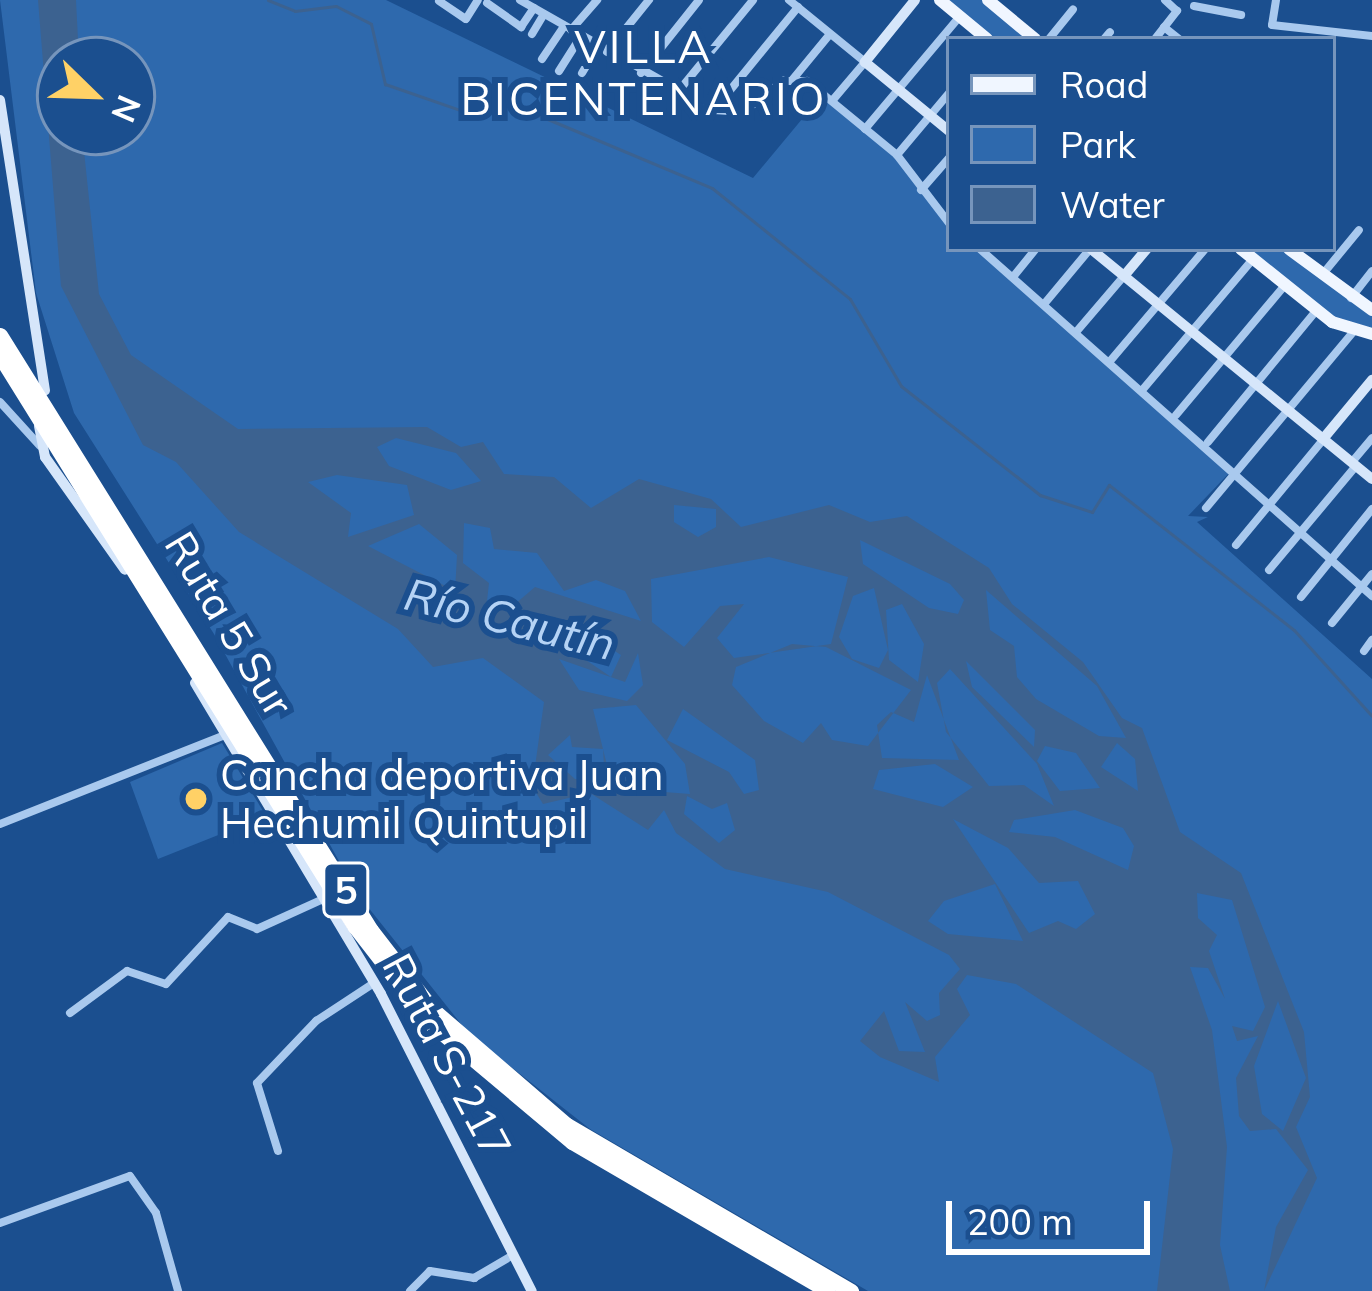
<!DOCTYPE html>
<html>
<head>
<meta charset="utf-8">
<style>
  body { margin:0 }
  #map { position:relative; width:1372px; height:1291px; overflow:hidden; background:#1b4f8f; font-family:Mulish,sans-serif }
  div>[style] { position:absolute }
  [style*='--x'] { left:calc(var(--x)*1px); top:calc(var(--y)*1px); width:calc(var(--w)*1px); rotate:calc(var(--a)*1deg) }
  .green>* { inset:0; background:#2e69ad }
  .water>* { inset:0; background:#3c6290 }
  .stream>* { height:3px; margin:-1.5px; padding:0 1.5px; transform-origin:1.5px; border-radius:1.5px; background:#3c6290 }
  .street>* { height:8px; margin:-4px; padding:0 4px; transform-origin:4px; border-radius:4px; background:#a9c9ee }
  .secondary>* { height:10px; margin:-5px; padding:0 5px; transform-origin:5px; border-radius:5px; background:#d6e6fa }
  .primary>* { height:12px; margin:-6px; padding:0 6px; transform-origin:6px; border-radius:6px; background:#f0f6ff }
  .highway>* { height:15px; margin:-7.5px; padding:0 7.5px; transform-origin:7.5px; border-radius:7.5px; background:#fff }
  .dots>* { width:33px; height:33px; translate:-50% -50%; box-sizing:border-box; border:6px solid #1b4f8f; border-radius:50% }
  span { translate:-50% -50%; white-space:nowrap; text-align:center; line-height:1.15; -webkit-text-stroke:12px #1b4f8f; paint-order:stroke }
  .shield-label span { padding:3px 9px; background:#1b4f8f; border:3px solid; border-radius:9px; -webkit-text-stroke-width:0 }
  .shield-label { font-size:39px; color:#fff; font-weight:700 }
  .street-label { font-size:42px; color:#fff }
  .poi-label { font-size:42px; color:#fff }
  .left { translate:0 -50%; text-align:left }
  .neighbourhood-label { font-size:45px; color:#fff; letter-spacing:3px }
  .water-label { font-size:45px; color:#b5d3f5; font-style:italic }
  .legend { position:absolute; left:946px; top:36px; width:390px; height:216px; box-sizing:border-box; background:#1b4f8f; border:3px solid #7695bc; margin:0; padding:15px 21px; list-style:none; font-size:36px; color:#fff }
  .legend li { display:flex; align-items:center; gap:24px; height:60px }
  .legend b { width:60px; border:3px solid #7695bc }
  .north { position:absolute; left:36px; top:36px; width:120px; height:120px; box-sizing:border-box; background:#1b4f8f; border:3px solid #7695bc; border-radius:50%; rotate:113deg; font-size:33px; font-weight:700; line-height:48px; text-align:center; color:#fff }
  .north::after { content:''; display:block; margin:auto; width:42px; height:54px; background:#ffd166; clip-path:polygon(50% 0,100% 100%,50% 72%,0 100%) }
  .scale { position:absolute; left:946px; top:1201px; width:204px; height:54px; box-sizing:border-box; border:6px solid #fff; border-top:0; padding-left:15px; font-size:36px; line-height:42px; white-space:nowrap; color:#fff; -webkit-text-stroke:9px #1b4f8f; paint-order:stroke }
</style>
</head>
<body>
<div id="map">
  <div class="green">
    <div style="clip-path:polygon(evenodd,0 0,386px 0,753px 178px,822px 95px,894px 157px,949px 227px,949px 249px,975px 249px,1233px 469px,1188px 516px,1208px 517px,1197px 522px,1372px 679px,1372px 1291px,868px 1291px,590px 1129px,469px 1034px,356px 892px,214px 634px,74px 413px,36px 293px,0 0,60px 60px,132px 60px,132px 132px,60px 132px,60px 60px)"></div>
    <div style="clip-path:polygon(943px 0,985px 0,1032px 39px,990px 39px)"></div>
    <div style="clip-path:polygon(1244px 249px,1287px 249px,1372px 312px,1372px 332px,1332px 320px)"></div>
    <div style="clip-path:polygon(222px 743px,266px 816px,158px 859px,130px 782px)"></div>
  </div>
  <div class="water">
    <div style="clip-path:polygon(evenodd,38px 0,76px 0,79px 60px,60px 60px,60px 132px,82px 132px,99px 294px,131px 355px,238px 429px,427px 427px,461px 447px,483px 442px,504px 474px,554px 477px,591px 508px,639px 479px,711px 499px,741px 527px,829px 505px,870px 522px,907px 516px,989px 568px,1012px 604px,1083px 662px,1122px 718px,1142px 728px,1180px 832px,1241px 873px,1304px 1032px,1310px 1097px,1296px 1127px,1317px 1178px,1264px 1291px,1276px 1227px,1308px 1170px,1276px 1129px,1250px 1131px,1239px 1116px,1236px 1078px,1258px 1036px,1237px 1041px,1232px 1026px,1253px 1031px,1265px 1007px,1232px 900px,1197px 893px,1198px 918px,1217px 935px,1209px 951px,1225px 999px,1208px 968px,1190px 967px,1212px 1030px,1227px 1147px,1220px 1245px,1230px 1291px,1157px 1291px,1173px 1149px,1153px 1073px,1016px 984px,967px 975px,957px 989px,970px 1015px,935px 1057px,939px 1082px,880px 1057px,860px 1041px,884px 1011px,899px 1051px,925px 1052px,905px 1002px,927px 1021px,940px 1015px,939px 993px,960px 969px,949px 955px,828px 892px,725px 869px,676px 833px,664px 810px,648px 830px,590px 793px,543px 804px,535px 791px,549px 779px,534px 774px,544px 702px,483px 658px,433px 667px,398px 629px,239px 532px,176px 462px,143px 445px,61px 286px,38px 0,396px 438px,456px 453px,481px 481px,451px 490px,389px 466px,377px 447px,396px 438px,38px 0,337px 475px,407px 485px,414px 515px,348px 537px,351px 513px,308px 482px,337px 475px,38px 0,674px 505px,716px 509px,716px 527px,698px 537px,674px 522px,674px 505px,38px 0,464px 523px,490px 528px,494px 549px,537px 553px,564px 591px,596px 580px,625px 591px,641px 621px,535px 587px,515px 604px,487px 601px,489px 583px,463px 563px,464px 523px,38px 0,419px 524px,457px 555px,455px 591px,368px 546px,419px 524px,38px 0,860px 540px,950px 584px,964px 600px,958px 614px,929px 608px,863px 564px,860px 540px,38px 0,769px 557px,848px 577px,831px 644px,734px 658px,717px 638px,744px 604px,720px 606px,684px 647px,652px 622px,651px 579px,769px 557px,38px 0,874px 588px,888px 650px,879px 668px,852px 659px,839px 637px,853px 596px,874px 588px,38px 0,986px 590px,1097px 686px,1126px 738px,1099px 736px,1036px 699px,1017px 677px,1014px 646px,990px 630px,986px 590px,38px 0,902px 604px,924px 644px,918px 682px,889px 660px,886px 610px,902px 604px,38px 0,792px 644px,826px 647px,911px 690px,868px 746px,832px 740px,821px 723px,803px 743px,764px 721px,732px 685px,736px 667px,792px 644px,38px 0,607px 646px,621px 655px,611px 677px,577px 654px,607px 646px,38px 0,638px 653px,643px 685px,627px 701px,579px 690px,559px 659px,625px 682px,638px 653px,38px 0,966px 661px,1035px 730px,1034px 747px,972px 687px,966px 661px,38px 0,950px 669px,1037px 764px,1054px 806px,1024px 785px,989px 786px,946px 732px,937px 683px,950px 669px,38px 0,927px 675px,959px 760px,882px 758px,877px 725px,891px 712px,914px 722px,927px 675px,38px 0,636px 705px,685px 764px,690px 794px,639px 790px,607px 765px,593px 709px,636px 705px,38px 0,683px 709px,755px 760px,759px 790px,744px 794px,729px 772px,667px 740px,683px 709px,38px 0,570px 735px,572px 747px,603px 749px,605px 782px,575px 779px,548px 755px,570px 735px,38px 0,1117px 743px,1135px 759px,1138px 791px,1101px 767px,1117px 743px,38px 0,1045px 746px,1076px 753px,1100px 788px,1060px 791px,1037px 761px,1045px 746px,38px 0,935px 764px,973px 787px,943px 807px,873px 789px,879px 770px,935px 764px,38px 0,687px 796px,712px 809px,727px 803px,735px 830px,719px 843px,684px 814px,687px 796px,38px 0,1075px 810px,1123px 828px,1134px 846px,1128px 870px,1055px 837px,1009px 832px,1014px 820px,1075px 810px,38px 0,953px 819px,1008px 848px,1039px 883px,1078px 881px,1095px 914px,1076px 929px,1058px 921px,1029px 933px,953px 819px,38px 0,995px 884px,1023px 941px,948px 934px,928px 921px,944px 901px,995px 884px,38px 0,1278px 1001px,1306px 1078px,1283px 1131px,1262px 1114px,1254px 1066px,1278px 1001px)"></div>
  </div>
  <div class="stream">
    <div style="--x:268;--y:0;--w:29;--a:22"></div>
    <div style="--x:295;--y:11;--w:41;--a:-7"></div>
    <div style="--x:336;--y:6;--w:39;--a:27"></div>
    <div style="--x:371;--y:24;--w:62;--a:76.9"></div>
    <div style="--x:385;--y:84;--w:79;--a:19.1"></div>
    <div style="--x:460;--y:110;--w:34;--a:-14"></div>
    <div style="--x:493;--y:102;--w:47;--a:16.1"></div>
    <div style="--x:538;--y:115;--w:189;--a:22.8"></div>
    <div style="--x:712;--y:188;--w:177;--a:38.8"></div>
    <div style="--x:850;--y:299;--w:101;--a:59.6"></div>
    <div style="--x:901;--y:386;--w:177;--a:38.1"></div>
    <div style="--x:1040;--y:495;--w:55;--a:18.1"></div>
    <div style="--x:1092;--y:512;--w:32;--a:-58"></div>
    <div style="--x:1109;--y:485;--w:235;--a:38.1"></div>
    <div style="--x:1294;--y:630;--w:116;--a:47.8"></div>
  </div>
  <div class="street">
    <div style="--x:520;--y:0;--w:223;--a:29.6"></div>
    <div style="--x:714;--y:110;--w:29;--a:4"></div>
    <div style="--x:743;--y:112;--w:51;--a:-37.8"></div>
    <div style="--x:783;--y:81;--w:24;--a:0"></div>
    <div style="--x:807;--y:81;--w:117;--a:39.4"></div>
    <div style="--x:897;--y:155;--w:86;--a:52.6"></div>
    <div style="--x:789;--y:0;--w:98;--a:39.2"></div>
    <div style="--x:865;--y:62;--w:51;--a:130.2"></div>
    <div style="--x:1165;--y:0;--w:16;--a:43"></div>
    <div style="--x:1276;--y:0;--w:25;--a:99"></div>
    <div style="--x:1272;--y:25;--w:101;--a:6.3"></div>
    <div style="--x:439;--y:1;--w:32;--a:34"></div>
    <div style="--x:466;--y:19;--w:22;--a:-58"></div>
    <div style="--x:487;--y:3;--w:42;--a:35.2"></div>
    <div style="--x:521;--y:27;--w:23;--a:-56"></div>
    <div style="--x:1194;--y:6;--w:48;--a:10.8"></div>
    <div style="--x:1164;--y:27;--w:19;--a:39"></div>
    <div style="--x:571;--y:30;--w:40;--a:-49"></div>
    <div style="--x:532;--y:34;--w:23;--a:-59"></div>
    <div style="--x:1049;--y:39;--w:38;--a:-51"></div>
    <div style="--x:1104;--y:39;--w:9;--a:-49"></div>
    <div style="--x:1155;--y:39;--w:36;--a:-52"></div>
    <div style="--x:607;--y:52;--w:67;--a:-51.1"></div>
    <div style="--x:542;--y:59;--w:40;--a:-56"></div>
    <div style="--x:559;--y:71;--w:41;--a:-57.8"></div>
    <div style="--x:582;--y:73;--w:31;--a:-59"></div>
    <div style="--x:641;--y:73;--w:93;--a:-51.5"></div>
    <div style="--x:793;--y:79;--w:58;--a:-50.6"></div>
    <div style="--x:677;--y:93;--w:120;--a:-50.7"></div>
    <div style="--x:714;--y:110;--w:133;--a:-50.8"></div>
    <div style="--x:865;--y:129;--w:148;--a:-49.9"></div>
    <div style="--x:897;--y:155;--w:81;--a:-50"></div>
    <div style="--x:921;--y:190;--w:43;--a:-48.8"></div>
    <div style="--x:980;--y:249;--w:524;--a:41.52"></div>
    <div style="--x:1322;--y:275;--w:58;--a:-50.6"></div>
    <div style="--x:1013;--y:277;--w:36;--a:-51"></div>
    <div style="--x:1351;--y:298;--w:34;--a:-52"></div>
    <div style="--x:1045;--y:303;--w:70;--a:-50.2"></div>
    <div style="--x:1077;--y:331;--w:72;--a:-49.5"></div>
    <div style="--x:1111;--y:360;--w:145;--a:-49.7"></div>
    <div style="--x:1144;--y:388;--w:169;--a:-49.8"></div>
    <div style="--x:0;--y:402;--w:59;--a:47.7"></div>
    <div style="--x:1176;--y:415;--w:170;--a:-50"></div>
    <div style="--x:1208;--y:442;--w:170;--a:-50.5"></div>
    <div style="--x:1352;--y:462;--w:31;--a:-50"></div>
    <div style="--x:1206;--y:508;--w:232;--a:-50.1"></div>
    <div style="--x:1236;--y:545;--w:136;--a:-50.4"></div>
    <div style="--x:1269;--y:570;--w:136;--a:-50.1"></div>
    <div style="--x:1301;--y:597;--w:113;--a:-51.1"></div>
    <div style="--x:1332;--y:623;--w:63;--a:-50.8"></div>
    <div style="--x:1364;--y:651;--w:14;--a:-54"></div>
    <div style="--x:0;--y:824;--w:242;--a:-21.6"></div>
    <div style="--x:70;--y:1013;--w:71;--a:-36.4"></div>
    <div style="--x:127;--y:971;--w:41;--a:18.4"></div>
    <div style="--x:166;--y:984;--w:91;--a:-47.2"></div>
    <div style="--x:228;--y:917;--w:31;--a:22"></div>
    <div style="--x:257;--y:929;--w:70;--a:-24.4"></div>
    <div style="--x:278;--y:1151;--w:71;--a:-107.2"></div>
    <div style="--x:257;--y:1083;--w:86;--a:-46.4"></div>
    <div style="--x:316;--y:1021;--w:69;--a:-33.2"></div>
    <div style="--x:0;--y:1223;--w:138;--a:-19.9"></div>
    <div style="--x:130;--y:1176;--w:45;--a:54.9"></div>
    <div style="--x:156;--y:1213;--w:81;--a:74.2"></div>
    <div style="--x:410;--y:1291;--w:28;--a:-45"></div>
    <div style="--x:430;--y:1271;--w:45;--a:9"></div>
    <div style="--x:474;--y:1278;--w:45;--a:-30.5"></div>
  </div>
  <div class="secondary">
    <div style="--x:915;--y:0;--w:80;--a:128.9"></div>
    <div style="--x:865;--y:62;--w:109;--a:39.4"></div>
    <div style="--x:0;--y:100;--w:294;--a:81.2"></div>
    <div style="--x:1091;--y:249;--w:363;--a:39.3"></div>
    <div style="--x:1124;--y:276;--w:35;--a:-50"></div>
    <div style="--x:39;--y:426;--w:32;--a:79"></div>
    <div style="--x:45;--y:457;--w:138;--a:54.7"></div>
    <div style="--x:1323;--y:439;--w:77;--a:-50.3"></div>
    <div style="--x:195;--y:683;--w:362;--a:59.1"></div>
    <div style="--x:381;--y:994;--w:333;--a:63.1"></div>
  </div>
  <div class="primary">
    <div style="--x:940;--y:0;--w:61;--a:39.7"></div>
    <div style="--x:988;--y:0;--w:61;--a:39.7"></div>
    <div style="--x:1241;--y:249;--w:117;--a:38.7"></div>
    <div style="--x:1332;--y:322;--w:42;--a:16.7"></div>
    <div style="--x:1289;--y:249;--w:103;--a:36.3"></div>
  </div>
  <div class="highway">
    <div style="--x:0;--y:335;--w:701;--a:58.06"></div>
    <div style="--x:371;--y:930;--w:100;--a:52.3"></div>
    <div style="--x:432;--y:1009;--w:178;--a:40.7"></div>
    <div style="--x:567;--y:1125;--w:329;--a:30.3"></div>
    <div style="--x:0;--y:356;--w:672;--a:58.13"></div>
    <div style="--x:355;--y:927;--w:120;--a:52.1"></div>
    <div style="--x:429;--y:1022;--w:187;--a:40"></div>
    <div style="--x:572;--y:1142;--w:296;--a:30.2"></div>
  </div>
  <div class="dots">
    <div style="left:196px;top:799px;background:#ffd166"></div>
  </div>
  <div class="shield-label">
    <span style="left:346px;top:890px">5</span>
  </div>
  <div class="street-label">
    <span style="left:229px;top:624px;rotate:59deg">Ruta 5 Sur</span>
    <span style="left:447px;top:1056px;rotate:62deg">Ruta S-217</span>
  </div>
  <div class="poi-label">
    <span class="left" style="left:220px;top:799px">Cancha deportiva Juan<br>Hechumil Quintupil</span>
  </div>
  <div class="neighbourhood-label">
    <span style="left:644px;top:73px">VILLA<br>BICENTENARIO</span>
  </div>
  <div class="water-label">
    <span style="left:510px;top:619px;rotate:14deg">Río Cautín</span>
  </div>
  <ul class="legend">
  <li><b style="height:15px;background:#f0f6ff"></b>Road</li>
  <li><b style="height:33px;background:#2e69ad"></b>Park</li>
  <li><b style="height:33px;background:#3c6290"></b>Water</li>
  </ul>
  <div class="north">N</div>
  <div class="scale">200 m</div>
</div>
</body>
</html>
